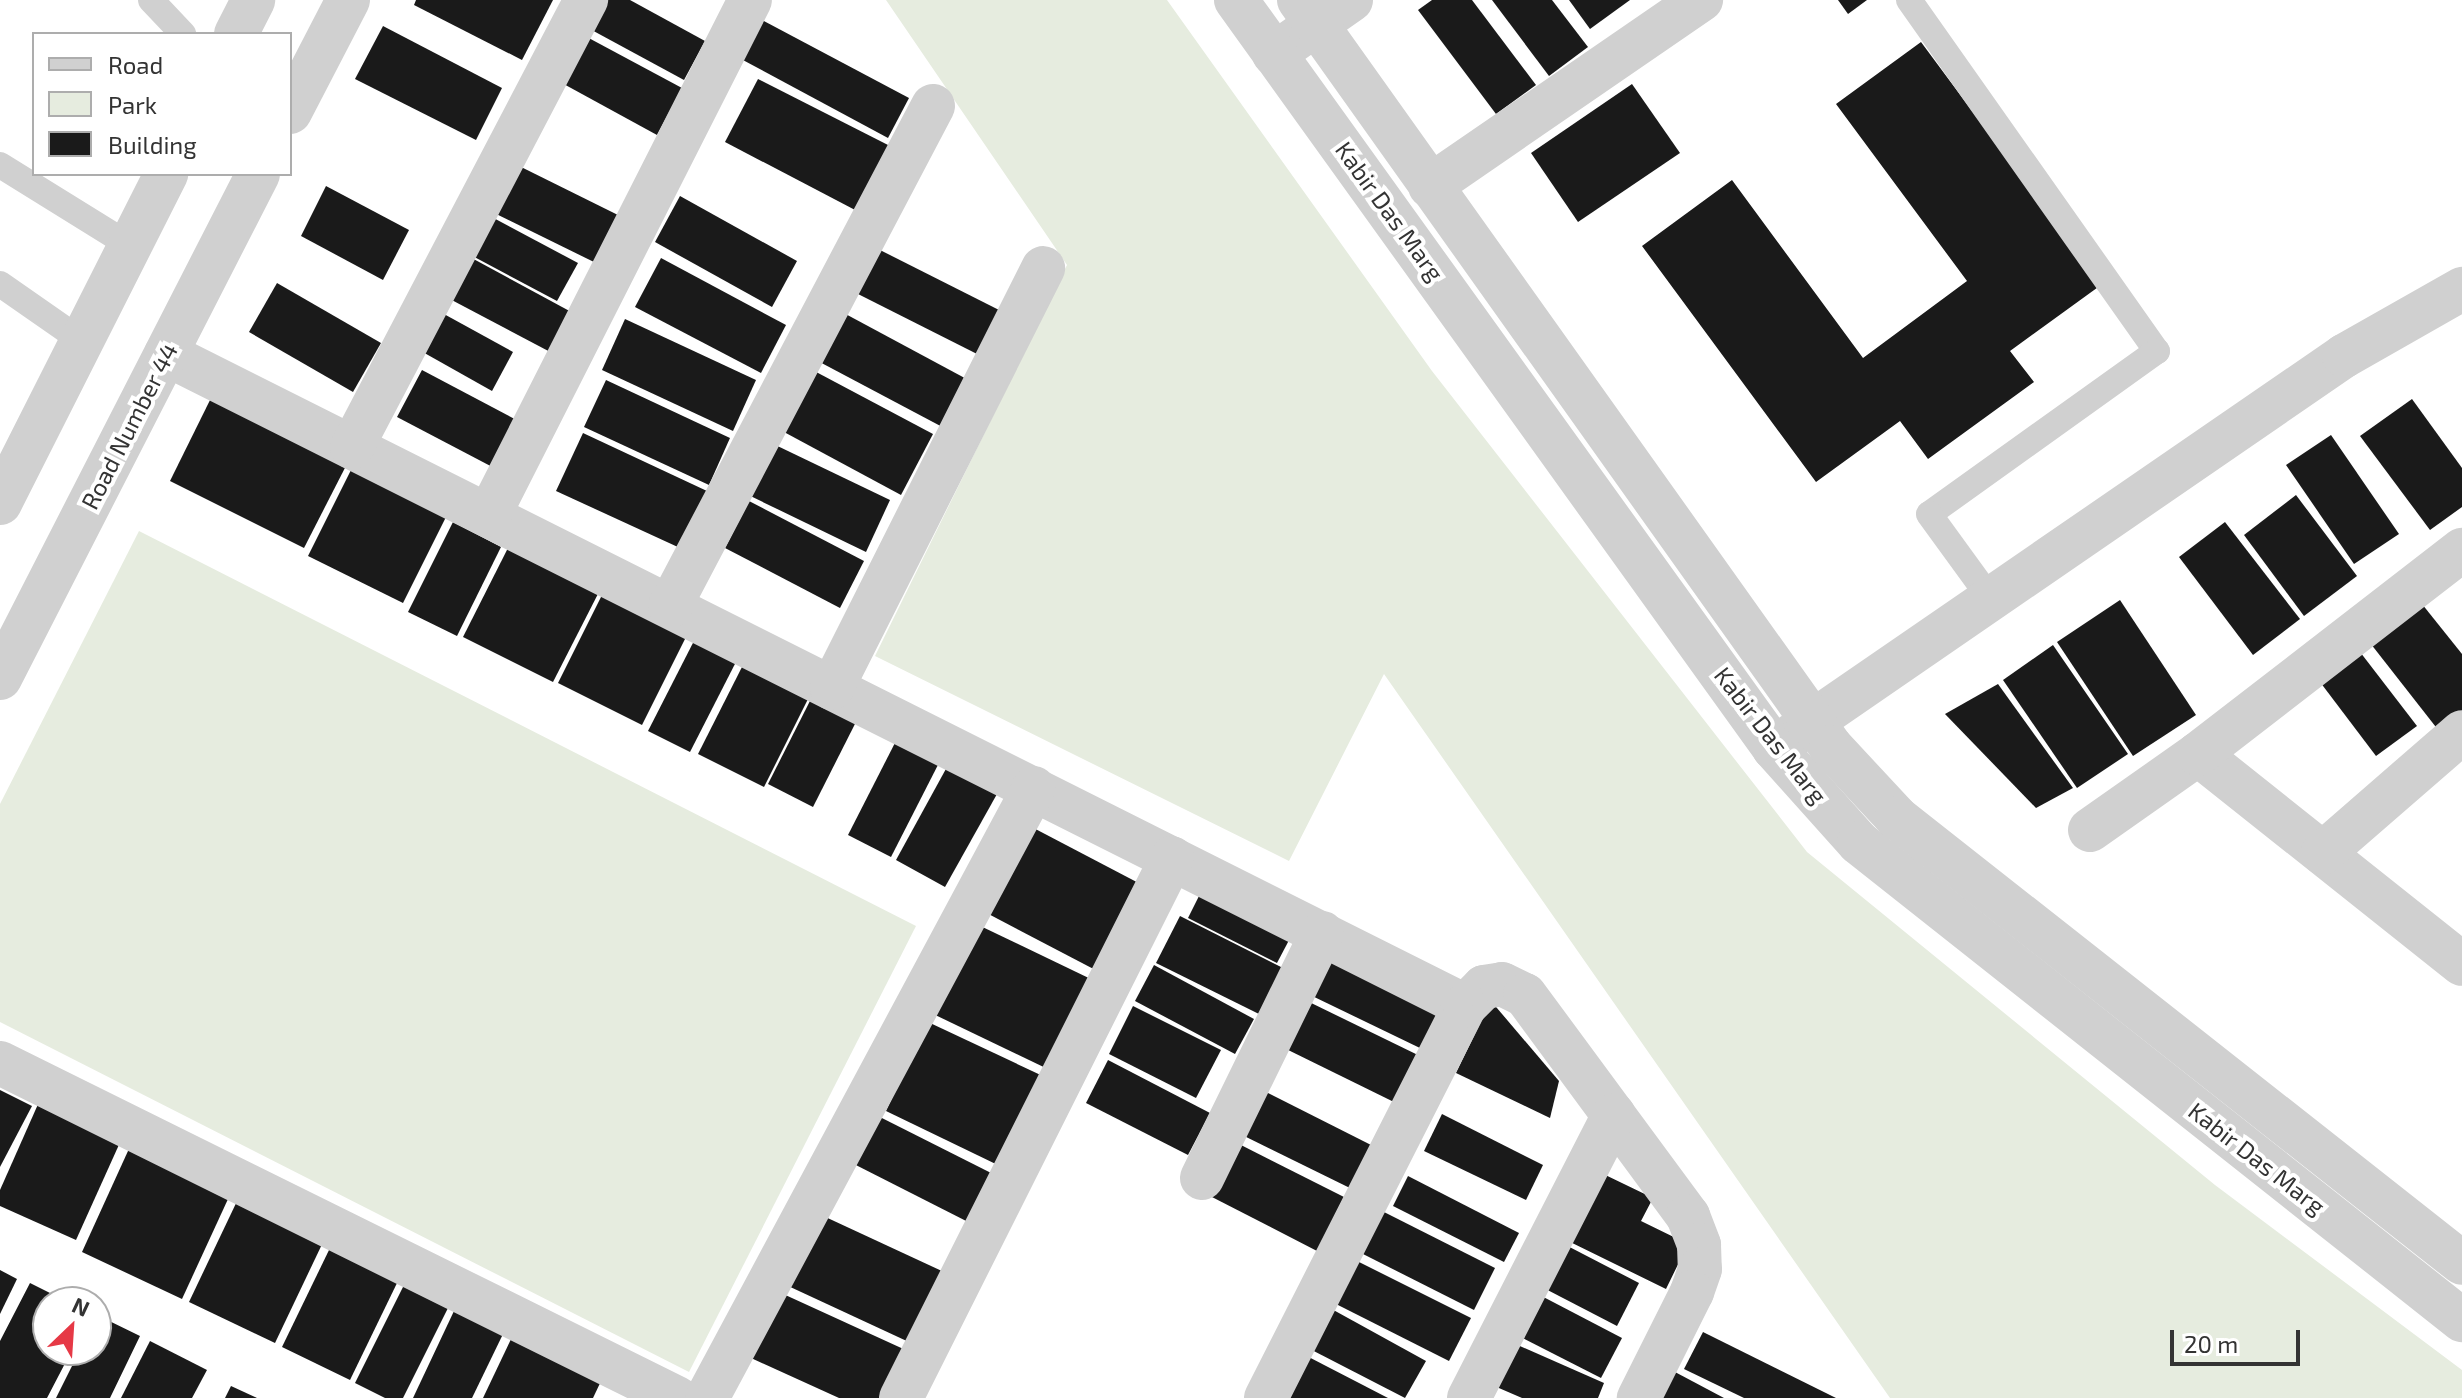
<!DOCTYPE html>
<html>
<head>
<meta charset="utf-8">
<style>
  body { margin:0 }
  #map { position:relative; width:2462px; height:1398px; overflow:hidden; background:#fff; font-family:"Exo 2",sans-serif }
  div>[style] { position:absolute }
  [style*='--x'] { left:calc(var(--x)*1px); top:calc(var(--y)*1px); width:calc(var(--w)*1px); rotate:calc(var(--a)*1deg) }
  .green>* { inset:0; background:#e6ecdf }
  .building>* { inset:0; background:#1a1a1a }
  .service>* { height:26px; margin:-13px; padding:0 13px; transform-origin:13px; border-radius:13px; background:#d0d0d0 }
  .minor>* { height:44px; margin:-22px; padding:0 22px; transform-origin:22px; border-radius:22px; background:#d0d0d0 }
  .tertiary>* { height:44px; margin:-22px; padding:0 22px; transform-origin:22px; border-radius:22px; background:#d0d0d0 }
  span { translate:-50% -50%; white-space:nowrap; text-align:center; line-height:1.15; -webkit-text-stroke:8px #fff; paint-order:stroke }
  .street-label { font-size:24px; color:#333 }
  .legend { position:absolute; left:32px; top:32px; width:260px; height:144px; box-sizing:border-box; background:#fff; border:2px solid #adadad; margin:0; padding:10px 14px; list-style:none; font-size:24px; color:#333 }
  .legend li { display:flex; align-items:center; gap:16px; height:40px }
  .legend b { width:40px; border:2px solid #adadad }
  .north { position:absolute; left:32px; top:1286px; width:80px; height:80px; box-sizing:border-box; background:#fff; border:2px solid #adadad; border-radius:50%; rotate:25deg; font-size:22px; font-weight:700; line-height:32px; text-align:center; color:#333 }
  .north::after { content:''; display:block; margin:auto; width:28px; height:36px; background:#e63946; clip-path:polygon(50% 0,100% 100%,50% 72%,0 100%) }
  .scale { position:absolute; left:2170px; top:1330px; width:130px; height:36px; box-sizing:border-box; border:4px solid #333; border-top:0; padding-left:10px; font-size:24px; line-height:28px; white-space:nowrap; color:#333; -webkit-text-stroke:6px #fff; paint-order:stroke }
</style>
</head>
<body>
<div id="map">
  <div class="green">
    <div style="clip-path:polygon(886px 0,1167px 0,1432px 371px,1807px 852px,2215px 1185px,2462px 1370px,2462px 1398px,1890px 1398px,1384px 674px,1289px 861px,875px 656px,1067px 265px)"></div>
    <div style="clip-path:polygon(139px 531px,916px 926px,689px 1372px,0 1022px,0 804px)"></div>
  </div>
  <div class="building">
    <div style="clip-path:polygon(416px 0,553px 0,522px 60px,414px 5px)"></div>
    <div style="clip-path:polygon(603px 0,630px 0,705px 41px,684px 80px,588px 28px)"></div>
    <div style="clip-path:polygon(1432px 0,1472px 0,1536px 85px,1496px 114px,1418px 10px)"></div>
    <div style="clip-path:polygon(1492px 0,1552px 0,1588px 47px,1549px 76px)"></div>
    <div style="clip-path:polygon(1569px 0,1630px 0,1590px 29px)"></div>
    <div style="clip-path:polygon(1838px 0,1867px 0,1848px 14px)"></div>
    <div style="clip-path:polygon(762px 20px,909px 98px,888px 138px,741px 59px)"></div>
    <div style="clip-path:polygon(383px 26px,502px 88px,476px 140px,355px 79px)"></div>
    <div style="clip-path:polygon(585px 36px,682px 88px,657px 135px,560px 82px)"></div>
    <div style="clip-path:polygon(1921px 42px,2101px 285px,2010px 351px,2034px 382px,1928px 459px,1900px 421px,1816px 482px,1642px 246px,1732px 180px,1863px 358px,1967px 281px,1836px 104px)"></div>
    <div style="clip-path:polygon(758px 79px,890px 146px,857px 211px,725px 142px)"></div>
    <div style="clip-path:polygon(1632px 84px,1680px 153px,1578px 222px,1531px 153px)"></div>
    <div style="clip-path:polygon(509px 161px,622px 217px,598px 264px,486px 209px)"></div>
    <div style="clip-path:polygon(326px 186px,409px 230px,383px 280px,301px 236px)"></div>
    <div style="clip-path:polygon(680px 196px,797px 261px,772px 307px,655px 242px)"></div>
    <div style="clip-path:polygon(486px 214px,578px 263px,557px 301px,465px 252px)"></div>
    <div style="clip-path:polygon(880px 250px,1005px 313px,983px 357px,858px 294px)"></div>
    <div style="clip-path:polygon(468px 256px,575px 314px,554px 354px,446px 297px)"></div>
    <div style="clip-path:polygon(661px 258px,786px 325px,761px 373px,635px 307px)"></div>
    <div style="clip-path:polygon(277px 283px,381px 343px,353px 392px,249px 332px)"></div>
    <div style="clip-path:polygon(433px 308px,513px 352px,492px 391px,412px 346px)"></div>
    <div style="clip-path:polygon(840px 311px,974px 383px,948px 430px,814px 359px)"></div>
    <div style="clip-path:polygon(625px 319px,756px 380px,733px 431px,602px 370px)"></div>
    <div style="clip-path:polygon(803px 365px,933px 434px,901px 495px,771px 425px)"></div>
    <div style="clip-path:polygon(422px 370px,524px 424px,500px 471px,397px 417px)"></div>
    <div style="clip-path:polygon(606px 380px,730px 438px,709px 485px,584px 427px)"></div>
    <div style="clip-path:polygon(214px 392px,349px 460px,304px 548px,170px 481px)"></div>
    <div style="clip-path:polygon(2412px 399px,2462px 468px,2462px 507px,2430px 530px,2360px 436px)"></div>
    <div style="clip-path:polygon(583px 433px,707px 491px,680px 548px,556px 491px)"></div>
    <div style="clip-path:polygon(2331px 435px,2399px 534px,2354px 564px,2286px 465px)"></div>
    <div style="clip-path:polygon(765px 440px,890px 500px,866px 552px,740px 491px)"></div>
    <div style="clip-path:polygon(355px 462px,450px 509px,403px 603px,308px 556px)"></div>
    <div style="clip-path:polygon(2296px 495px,2357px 576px,2304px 616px,2244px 535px)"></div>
    <div style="clip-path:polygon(749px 501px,864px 561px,840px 608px,725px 548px)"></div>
    <div style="clip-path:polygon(453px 522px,501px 547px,457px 636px,408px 612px)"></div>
    <div style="clip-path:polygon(2225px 522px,2300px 619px,2253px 655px,2179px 557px)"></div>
    <div style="clip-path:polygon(511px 542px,601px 588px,553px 682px,463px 637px)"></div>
    <div style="clip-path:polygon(602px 595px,686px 637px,642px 725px,558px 683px)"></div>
    <div style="clip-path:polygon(2418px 599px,2462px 654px,2462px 713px,2439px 731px,2367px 639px)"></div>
    <div style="clip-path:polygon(2120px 600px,2196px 715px,2133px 756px,2057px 642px)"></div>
    <div style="clip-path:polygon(697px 635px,739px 656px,690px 752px,648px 731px)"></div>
    <div style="clip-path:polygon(2053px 645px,2128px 754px,2077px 788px,2003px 680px)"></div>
    <div style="clip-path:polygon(2357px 648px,2417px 726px,2376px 756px,2317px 678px)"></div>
    <div style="clip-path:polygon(744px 663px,809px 697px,764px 787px,698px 754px)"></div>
    <div style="clip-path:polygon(1998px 684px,2073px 788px,2036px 808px,1945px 714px)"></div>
    <div style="clip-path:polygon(814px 693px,859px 716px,813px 807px,768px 784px)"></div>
    <div style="clip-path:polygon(899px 735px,942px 757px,891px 857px,848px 835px)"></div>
    <div style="clip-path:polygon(947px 767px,997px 794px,945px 887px,896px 860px)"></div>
    <div style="clip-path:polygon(1024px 823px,1150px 889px,1105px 975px,979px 909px)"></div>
    <div style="clip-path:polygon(1207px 880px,1297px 925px,1277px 963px,1188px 918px)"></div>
    <div style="clip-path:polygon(1180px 916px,1285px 969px,1261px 1015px,1156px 963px)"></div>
    <div style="clip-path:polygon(972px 922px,1097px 982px,1054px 1072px,929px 1012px)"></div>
    <div style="clip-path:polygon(1328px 949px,1444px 1006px,1422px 1049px,1306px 993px)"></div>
    <div style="clip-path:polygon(1154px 965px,1254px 1019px,1235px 1054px,1135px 1001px)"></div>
    <div style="clip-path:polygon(1303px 999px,1422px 1057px,1398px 1104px,1280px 1046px)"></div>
    <div style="clip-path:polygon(1491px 1001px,1559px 1081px,1550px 1118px,1456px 1073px)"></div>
    <div style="clip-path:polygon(1133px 1006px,1221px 1050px,1196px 1098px,1109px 1054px)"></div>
    <div style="clip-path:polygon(928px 1022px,1047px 1078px,1004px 1168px,886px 1111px)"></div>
    <div style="clip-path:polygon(1108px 1060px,1210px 1113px,1188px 1155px,1086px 1103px)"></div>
    <div style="clip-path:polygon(1256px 1087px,1377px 1148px,1356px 1191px,1234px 1131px)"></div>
    <div style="clip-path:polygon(0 1090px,32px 1106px,0 1167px)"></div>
    <div style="clip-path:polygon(39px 1102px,122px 1138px,76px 1240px,0 1206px,0 1190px)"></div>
    <div style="clip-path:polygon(868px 1111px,1003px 1179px,978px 1227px,844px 1159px)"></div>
    <div style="clip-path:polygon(1442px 1114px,1543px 1165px,1526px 1200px,1424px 1151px)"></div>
    <div style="clip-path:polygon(133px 1140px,234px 1186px,182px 1299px,82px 1252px)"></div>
    <div style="clip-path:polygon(1237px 1143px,1344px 1197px,1317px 1251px,1210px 1196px)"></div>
    <div style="clip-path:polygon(1595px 1170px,1653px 1198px,1641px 1221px,1688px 1244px,1666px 1289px,1562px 1238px)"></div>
    <div style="clip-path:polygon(1408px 1176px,1519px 1233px,1504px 1262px,1393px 1206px)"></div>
    <div style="clip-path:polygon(239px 1197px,325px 1238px,275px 1343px,189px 1302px)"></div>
    <div style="clip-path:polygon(1380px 1210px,1495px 1268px,1474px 1310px,1359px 1252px)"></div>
    <div style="clip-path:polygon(819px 1214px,944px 1272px,911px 1343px,786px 1285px)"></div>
    <div style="clip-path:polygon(1556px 1240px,1639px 1283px,1617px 1326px,1534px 1283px)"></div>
    <div style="clip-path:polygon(330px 1248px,398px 1281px,350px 1380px,282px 1347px)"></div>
    <div style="clip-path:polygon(1357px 1261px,1471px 1318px,1449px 1361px,1336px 1304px)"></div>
    <div style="clip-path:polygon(0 1270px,17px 1279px,0 1314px)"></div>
    <div style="clip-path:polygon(30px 1283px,68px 1302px,48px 1302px,48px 1350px,72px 1350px,47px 1398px,0 1398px,0 1341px)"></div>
    <div style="clip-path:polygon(404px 1285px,448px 1308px,403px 1398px,385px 1398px,355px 1383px)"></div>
    <div style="clip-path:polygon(1530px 1290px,1622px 1338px,1601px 1378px,1509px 1331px)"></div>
    <div style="clip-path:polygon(781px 1293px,910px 1352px,889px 1398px,839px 1398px,751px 1358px)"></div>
    <div style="clip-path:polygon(1328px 1307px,1426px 1361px,1405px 1398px,1306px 1347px)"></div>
    <div style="clip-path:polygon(454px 1311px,503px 1334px,472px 1398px,413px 1398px)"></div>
    <div style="clip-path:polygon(97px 1315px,140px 1336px,110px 1398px,56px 1398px,80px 1350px,96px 1350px)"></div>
    <div style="clip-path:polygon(1703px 1332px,1836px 1398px,1744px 1398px,1684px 1369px)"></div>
    <div style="clip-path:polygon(512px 1337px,602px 1379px,593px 1398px,483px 1398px)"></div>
    <div style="clip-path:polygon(1504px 1339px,1604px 1383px,1598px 1398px,1522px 1398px,1485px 1382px)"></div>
    <div style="clip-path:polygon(150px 1341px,207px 1370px,192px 1398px,121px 1398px)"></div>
    <div style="clip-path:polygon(1299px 1352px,1388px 1398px,1289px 1398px)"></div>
    <div style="clip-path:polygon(1675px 1372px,1724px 1398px,1662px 1398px)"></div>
    <div style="clip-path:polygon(231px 1386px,257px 1398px,225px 1398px)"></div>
  </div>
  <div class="service">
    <div style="--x:151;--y:0;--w:47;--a:46.7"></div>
    <div style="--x:1909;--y:0;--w:430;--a:54.8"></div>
    <div style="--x:2157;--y:351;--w:280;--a:144.4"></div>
    <div style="--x:1929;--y:514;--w:104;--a:54"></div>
    <div style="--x:0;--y:165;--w:152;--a:31.8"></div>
    <div style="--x:0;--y:284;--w:100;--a:34.8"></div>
  </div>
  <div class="minor">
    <div style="--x:1274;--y:54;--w:94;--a:-35"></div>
    <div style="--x:1430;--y:186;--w:329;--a:-34.5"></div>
    <div style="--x:166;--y:354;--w:1453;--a:26.65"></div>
    <div style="--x:352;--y:447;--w:505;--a:-62.37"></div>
    <div style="--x:489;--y:515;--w:577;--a:-63.12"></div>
    <div style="--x:670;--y:606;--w:565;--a:-62.26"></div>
    <div style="--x:832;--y:688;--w:470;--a:-63.3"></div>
    <div style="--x:1774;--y:748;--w:692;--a:-34.52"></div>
    <div style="--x:2344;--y:356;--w:136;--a:-29.6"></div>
    <div style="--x:2198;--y:754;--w:337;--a:38.5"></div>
    <div style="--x:2090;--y:830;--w:132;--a:-35.1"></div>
    <div style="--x:2198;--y:754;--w:334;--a:-37.7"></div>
    <div style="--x:2323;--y:853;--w:184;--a:-41"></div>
    <div style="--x:0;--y:1063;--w:755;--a:26.33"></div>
    <div style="--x:1202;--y:1178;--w:273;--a:-63.9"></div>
    <div style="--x:707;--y:1398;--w:692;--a:-61.81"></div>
    <div style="--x:901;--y:1398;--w:604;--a:-63.35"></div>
    <div style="--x:1266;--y:1398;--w:440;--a:-63.1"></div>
    <div style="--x:1465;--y:1006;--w:27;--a:-45"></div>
    <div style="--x:1484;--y:987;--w:18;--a:-9"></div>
    <div style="--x:1502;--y:984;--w:25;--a:26"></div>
    <div style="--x:1525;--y:995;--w:275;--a:53.6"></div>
    <div style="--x:1688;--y:1216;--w:31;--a:69"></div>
    <div style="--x:1699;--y:1245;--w:24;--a:88"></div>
    <div style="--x:1700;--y:1269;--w:24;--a:109"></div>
    <div style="--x:1692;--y:1292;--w:119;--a:116.6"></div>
    <div style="--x:1469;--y:1398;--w:318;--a:-62.9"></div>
  </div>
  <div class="tertiary">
    <div style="--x:1236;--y:0;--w:921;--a:54.27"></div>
    <div style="--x:1774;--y:748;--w:127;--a:48.2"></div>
    <div style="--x:1859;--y:843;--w:769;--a:38.35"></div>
    <div style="--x:1299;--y:0;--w:917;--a:54.54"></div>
    <div style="--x:1831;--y:747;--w:97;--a:47.1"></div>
    <div style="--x:1897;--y:818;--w:719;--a:38.22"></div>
    <div style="--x:236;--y:34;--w:38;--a:-63"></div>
    <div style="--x:290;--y:112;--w:126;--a:-62.6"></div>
    <div style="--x:0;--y:503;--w:369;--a:-63.2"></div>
    <div style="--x:0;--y:678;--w:566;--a:-62.89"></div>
  </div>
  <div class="street-label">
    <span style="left:1390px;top:211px;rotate:54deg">Kabir Das Marg</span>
    <span style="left:129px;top:426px;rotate:-63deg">Road Number 44</span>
    <span style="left:1771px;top:735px;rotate:52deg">Kabir Das Marg</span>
    <span style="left:2257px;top:1158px;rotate:38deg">Kabir Das Marg</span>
  </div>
  <ul class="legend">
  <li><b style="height:10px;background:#d0d0d0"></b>Road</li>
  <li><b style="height:22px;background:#e6ecdf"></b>Park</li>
  <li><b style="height:22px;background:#1a1a1a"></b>Building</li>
  </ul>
  <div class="north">N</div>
  <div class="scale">20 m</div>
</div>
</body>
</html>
